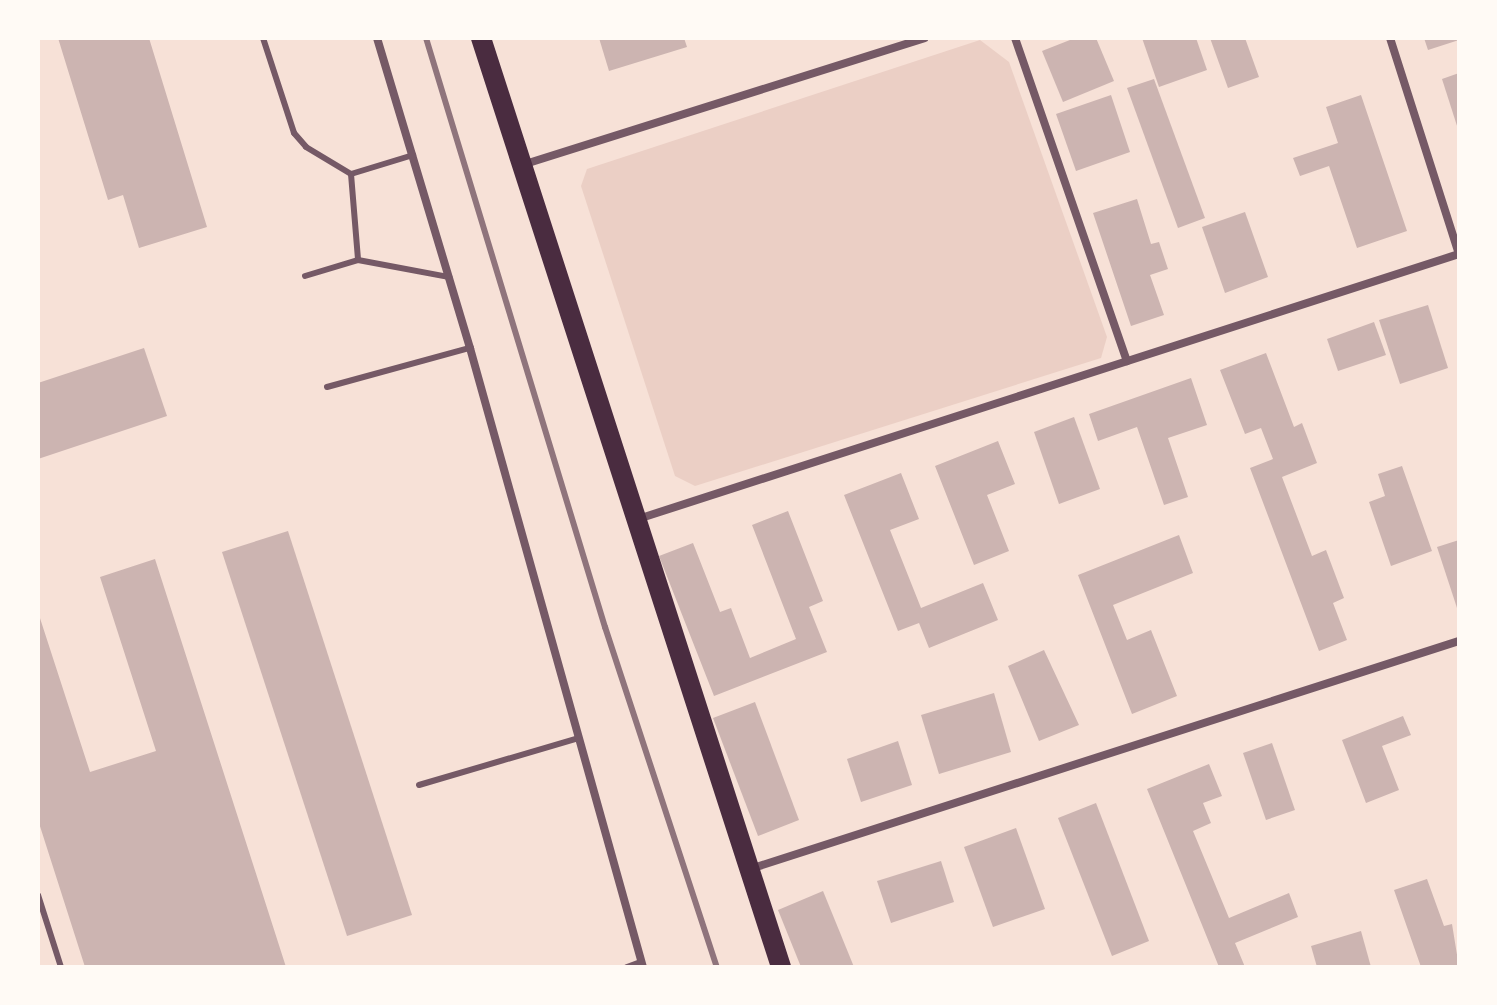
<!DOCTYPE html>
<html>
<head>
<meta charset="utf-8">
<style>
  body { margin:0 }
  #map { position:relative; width:1497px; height:1005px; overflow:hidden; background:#f7e1d7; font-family:"Source Sans 3",sans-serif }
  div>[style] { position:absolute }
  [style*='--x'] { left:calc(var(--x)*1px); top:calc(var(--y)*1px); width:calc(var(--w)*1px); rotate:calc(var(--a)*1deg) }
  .green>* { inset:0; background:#ebcfc5 }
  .building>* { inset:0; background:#ccb4b1 }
  .service>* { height:6px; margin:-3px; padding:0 3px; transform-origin:3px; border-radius:3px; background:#755966 }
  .minor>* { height:8px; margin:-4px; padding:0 4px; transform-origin:4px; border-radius:4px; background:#755966 }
  .primary>* { height:20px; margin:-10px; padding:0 10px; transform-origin:10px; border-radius:10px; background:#4a2c40 }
  .rail>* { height:6px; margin:-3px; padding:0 3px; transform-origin:3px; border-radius:3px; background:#8f747c }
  span { translate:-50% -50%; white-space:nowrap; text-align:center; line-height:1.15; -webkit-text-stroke:7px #fffaf5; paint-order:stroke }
  .frame { position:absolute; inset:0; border:40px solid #fffaf5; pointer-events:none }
</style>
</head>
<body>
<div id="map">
  <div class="green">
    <div style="clip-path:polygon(980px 40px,1009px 62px,1107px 337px,1101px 358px,695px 486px,675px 476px,581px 186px,587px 169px)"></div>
  </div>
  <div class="building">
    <div style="clip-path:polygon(58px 38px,149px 38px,207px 227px,139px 248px,123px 195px,108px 200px)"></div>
    <div style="clip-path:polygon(599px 38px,684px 38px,687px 47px,609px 71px)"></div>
    <div style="clip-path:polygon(1075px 38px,1096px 38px,1114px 81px,1063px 102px,1042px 51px)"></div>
    <div style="clip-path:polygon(1142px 38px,1196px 38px,1207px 70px,1159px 87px)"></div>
    <div style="clip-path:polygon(1210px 38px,1245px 38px,1259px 77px,1228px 88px)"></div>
    <div style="clip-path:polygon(1424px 38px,1459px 38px,1459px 40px,1428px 50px)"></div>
    <div style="clip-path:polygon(1459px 73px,1459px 129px,1458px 129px,1442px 79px)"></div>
    <div style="clip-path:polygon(1154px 79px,1205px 218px,1178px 228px,1127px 88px)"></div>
    <div style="clip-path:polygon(1111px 95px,1130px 152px,1076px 171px,1056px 114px)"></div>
    <div style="clip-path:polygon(1361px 95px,1407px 231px,1357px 248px,1329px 166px,1300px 176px,1293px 158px,1338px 143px,1326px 107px)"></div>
    <div style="clip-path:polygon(1137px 199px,1151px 244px,1159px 242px,1168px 269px,1150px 275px,1164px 315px,1131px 326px,1093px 213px)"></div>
    <div style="clip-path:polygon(1245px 212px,1268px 277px,1225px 293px,1202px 227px)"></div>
    <div style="clip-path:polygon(1428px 305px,1448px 368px,1400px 384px,1379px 320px)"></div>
    <div style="clip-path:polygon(1374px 322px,1386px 355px,1338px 371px,1327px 339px)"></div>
    <div style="clip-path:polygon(144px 348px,167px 416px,38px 459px,38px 383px)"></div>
    <div style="clip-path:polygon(1266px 353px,1294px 427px,1302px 423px,1317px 463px,1282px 477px,1312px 556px,1326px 550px,1344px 598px,1333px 603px,1347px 640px,1319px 651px,1250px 468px,1273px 459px,1261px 428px,1245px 434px,1220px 370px)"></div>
    <div style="clip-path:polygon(1191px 378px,1207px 425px,1168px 438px,1188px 497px,1164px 505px,1137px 427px,1098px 441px,1089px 414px)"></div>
    <div style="clip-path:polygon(1074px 417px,1100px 489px,1059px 504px,1034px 432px)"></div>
    <div style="clip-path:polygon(998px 441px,1015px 484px,987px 495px,1009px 551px,974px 565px,935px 466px)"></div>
    <div style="clip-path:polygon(1402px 466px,1432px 551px,1391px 566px,1369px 502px,1385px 496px,1378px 474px)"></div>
    <div style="clip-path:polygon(901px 473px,919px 519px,890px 530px,921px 608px,983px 583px,998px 620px,929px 648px,919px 623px,898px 631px,844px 495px)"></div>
    <div style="clip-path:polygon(788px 511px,823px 601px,809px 607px,827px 652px,714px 696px,659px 556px,693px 543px,720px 612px,731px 608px,750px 658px,796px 639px,752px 525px)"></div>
    <div style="clip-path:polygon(288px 531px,412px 915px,347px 936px,222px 552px)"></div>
    <div style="clip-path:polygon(1179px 535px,1193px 573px,1113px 605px,1127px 640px,1151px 630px,1177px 696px,1132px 714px,1078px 575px)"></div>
    <div style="clip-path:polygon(1459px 540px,1459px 611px,1458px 611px,1437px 547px)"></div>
    <div style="clip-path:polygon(155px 559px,286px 967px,85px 967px,38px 820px,38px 612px,90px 772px,156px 751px,100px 577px)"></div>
    <div style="clip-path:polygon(1044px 650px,1079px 725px,1039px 741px,1008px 666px)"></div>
    <div style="clip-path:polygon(994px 693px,1011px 752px,939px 774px,921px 715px)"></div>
    <div style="clip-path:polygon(755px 702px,799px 820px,758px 836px,713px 718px)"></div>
    <div style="clip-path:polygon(1403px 716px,1411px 735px,1382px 746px,1399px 790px,1366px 803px,1342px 740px)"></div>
    <div style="clip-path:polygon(898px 741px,912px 785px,861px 802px,847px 759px)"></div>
    <div style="clip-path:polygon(1272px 743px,1295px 810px,1266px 820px,1243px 753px)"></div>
    <div style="clip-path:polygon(1209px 764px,1222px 796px,1203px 803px,1211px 823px,1193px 831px,1229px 918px,1289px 893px,1298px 917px,1235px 943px,1245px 967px,1219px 967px,1147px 789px)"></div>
    <div style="clip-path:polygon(1096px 803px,1149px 941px,1112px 956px,1058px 818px)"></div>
    <div style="clip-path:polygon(1016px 828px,1045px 909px,993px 927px,964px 847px)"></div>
    <div style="clip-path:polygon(941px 861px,954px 902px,891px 923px,877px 881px)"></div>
    <div style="clip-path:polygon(1427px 879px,1444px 926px,1452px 924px,1459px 967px,1421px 967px,1394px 890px)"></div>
    <div style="clip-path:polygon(823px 891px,854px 967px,801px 967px,778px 910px)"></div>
    <div style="clip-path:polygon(1361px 931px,1371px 967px,1317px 967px,1311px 946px)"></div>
  </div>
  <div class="service">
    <div style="--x:263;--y:38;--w:100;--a:71.9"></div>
    <div style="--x:294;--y:133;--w:18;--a:49"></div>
    <div style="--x:306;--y:147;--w:52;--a:31"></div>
    <div style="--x:351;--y:174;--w:65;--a:-17"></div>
    <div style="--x:351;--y:174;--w:86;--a:85.3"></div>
    <div style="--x:305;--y:276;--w:55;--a:-16.8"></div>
    <div style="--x:358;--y:260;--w:93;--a:10.6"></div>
    <div style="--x:327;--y:387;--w:148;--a:-15.3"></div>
    <div style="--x:419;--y:785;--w:167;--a:-16.4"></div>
    <div style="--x:38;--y:895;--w:76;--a:72.3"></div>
    <div style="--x:627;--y:967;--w:15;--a:-20"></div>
  </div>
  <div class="minor">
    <div style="--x:377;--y:38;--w:324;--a:73.3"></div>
    <div style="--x:470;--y:348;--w:643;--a:74.39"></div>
    <div style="--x:1015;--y:38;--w:342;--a:70.9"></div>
    <div style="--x:1390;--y:38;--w:227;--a:72.3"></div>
    <div style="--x:522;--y:165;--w:422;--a:-17.5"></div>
    <div style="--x:638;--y:519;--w:863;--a:-17.89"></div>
    <div style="--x:750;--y:869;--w:745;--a:-17.83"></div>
  </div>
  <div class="primary">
    <div style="--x:481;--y:38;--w:976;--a:72.1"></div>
  </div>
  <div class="rail">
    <div style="--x:426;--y:38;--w:616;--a:73.1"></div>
    <div style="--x:605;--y:627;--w:358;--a:71.8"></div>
  </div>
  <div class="frame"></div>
</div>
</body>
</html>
